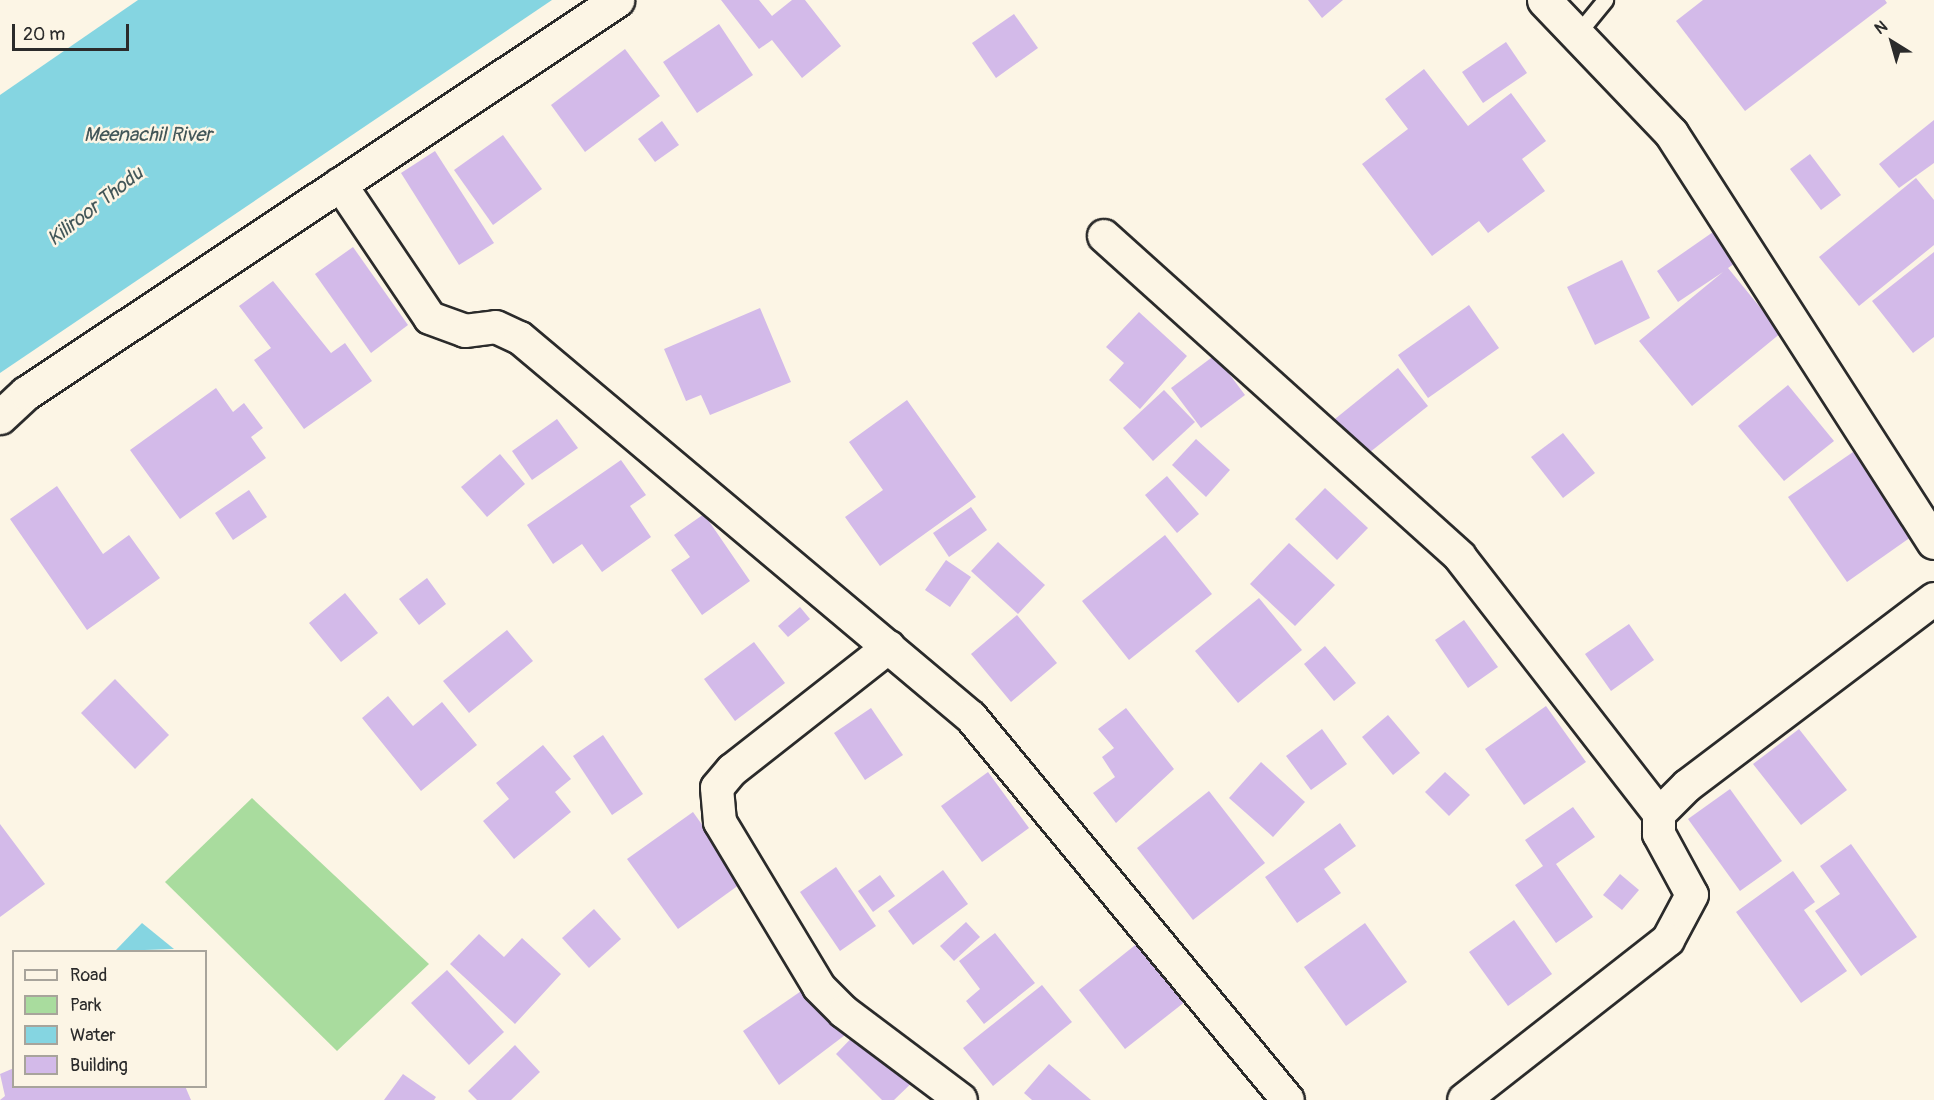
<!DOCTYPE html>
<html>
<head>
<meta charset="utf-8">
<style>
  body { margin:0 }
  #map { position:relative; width:1934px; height:1100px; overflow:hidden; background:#fcf5e5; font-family:Pangolin,sans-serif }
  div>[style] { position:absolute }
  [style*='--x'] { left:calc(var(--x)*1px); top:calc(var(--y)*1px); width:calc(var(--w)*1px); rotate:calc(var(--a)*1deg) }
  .green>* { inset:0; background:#a9dc9e }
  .water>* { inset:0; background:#85d5e1 }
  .building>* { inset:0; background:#d3bae9 }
  .roads { filter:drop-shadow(2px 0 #2b2b2b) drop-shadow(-2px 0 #2b2b2b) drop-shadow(0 2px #2b2b2b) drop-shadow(0 -2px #2b2b2b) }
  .service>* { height:15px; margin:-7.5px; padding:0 7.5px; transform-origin:7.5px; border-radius:7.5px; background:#fcf5e5 }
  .minor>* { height:32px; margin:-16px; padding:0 16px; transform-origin:16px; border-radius:16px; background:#fcf5e5 }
  .secondary>* { height:33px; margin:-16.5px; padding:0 16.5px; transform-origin:16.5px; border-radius:16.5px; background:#fcf5e5 }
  span { translate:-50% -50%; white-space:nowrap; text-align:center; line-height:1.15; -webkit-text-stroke:5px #fcf5e5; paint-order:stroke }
  .water-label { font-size:20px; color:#425658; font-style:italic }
  .legend { position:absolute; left:12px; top:950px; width:195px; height:138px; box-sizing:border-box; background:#fcf5e5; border:2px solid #a8a49b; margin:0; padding:8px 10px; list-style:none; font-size:18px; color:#2b2b2b }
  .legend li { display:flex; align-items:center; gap:12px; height:30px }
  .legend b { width:30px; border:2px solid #a8a49b }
  .north { position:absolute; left:1862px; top:12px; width:60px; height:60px; -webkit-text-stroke:4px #fcf5e5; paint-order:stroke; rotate:323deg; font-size:16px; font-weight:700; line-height:24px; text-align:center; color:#2b2b2b }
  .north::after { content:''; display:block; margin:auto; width:21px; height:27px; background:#2b2b2b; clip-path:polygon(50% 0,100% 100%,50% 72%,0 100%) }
  .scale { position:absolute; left:12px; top:24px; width:117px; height:27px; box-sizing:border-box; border:3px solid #2b2b2b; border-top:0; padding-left:8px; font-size:18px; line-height:21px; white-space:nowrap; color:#2b2b2b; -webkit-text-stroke:4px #fcf5e5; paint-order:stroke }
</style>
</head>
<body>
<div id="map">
  <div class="green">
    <div style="clip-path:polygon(252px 798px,429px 964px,337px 1051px,165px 882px)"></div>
  </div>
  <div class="water">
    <div style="clip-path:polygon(138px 0,552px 0,0 373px,0 95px)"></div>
    <div style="clip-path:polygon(142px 923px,174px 949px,115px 951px)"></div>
  </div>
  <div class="building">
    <div style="clip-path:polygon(721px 0,759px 0,772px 16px,792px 0,805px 0,841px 46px,802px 78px,772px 40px,759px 49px)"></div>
    <div style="clip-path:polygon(1308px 0,1343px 0,1322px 18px)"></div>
    <div style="clip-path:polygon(1703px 0,1885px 0,1887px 3px,1745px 111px,1676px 21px)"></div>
    <div style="clip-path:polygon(1014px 14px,1038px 48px,996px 78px,972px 43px)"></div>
    <div style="clip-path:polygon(719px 24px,753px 75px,697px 113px,663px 62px)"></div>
    <div style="clip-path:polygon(1506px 42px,1527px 73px,1483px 103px,1462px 72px)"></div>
    <div style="clip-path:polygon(625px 49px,660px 96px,585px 152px,551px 105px)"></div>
    <div style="clip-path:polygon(1424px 69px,1468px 126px,1511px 93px,1546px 141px,1522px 159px,1545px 191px,1488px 233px,1479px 221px,1432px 256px,1362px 164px,1408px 129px,1385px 99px)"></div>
    <div style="clip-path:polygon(1934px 120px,1934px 163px,1899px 188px,1879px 164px)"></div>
    <div style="clip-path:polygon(662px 121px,679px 145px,655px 162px,638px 139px)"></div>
    <div style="clip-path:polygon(503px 135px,542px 189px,493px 225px,454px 170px)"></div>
    <div style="clip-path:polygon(435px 151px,494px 243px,459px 265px,401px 173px)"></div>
    <div style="clip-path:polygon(1810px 154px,1841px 195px,1821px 210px,1790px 169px)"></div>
    <div style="clip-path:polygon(1916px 178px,1934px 200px,1934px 245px,1859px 306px,1819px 257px)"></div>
    <div style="clip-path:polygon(1726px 223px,1747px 255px,1728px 268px,1781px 333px,1692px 406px,1639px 341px,1723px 272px,1678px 302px,1657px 271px)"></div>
    <div style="clip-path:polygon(353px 247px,408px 325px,371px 353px,315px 274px)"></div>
    <div style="clip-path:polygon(1934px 252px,1934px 337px,1913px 353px,1872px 301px)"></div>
    <div style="clip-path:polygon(1622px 260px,1650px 318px,1595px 345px,1567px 287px)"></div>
    <div style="clip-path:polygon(273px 281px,331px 353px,345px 343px,372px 381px,304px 429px,254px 360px,271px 348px,239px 306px)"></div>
    <div style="clip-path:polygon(1469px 305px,1499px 348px,1428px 398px,1398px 355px)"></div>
    <div style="clip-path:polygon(760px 308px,791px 382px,710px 415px,701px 395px,686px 401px,664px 349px)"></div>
    <div style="clip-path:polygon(1139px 312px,1187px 356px,1140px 409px,1109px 380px,1124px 363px,1106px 347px)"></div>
    <div style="clip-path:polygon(1215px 355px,1245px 395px,1201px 428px,1171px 388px)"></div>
    <div style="clip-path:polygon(1398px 368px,1428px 406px,1360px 460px,1330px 423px)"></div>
    <div style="clip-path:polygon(1788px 385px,1834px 441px,1784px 481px,1738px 426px)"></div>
    <div style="clip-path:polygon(216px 388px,233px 412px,244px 403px,263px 428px,251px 437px,266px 458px,180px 519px,130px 450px)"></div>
    <div style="clip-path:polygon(1164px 390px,1195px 422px,1153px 461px,1123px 428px)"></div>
    <div style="clip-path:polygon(907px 400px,976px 497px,880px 566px,845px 517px,883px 490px,849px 442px)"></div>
    <div style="clip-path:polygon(557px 419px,578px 448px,532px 480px,512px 451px)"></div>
    <div style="clip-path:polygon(1563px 433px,1595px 473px,1563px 498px,1531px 457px)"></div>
    <div style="clip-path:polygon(1196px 439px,1230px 470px,1206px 497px,1172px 465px)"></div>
    <div style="clip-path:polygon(1853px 452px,1911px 537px,1847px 582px,1788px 497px)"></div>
    <div style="clip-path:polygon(500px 454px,525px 484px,487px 517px,461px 487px)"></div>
    <div style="clip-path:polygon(621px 460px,646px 495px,630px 506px,651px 537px,602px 572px,582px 544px,553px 564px,527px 525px)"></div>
    <div style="clip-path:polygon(1167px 476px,1199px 514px,1177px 533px,1145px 495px)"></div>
    <div style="clip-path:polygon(57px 486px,103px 554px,129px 535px,160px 578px,87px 630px,10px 519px)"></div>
    <div style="clip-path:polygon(1325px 488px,1368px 528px,1337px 560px,1295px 519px)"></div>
    <div style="clip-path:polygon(249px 490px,267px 517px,233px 540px,215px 513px)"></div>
    <div style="clip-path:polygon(971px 507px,987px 530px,949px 557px,933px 533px)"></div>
    <div style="clip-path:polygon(704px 514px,750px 581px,702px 615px,671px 570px,690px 557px,674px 535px)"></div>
    <div style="clip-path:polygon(1165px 535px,1212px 594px,1129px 660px,1082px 601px)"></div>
    <div style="clip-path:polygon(998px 542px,1045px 585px,1018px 614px,971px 571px)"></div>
    <div style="clip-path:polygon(1289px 543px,1335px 585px,1295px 626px,1250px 584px)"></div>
    <div style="clip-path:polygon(946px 560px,971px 577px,950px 607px,925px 590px)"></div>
    <div style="clip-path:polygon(427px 578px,446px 604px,419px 625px,399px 599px)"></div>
    <div style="clip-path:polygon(345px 593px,378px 633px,341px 662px,309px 623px)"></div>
    <div style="clip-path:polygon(1259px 598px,1302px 650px,1238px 703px,1195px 651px)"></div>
    <div style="clip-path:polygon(800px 607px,810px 619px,788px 637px,778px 626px)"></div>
    <div style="clip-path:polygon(1017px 615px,1057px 663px,1011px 702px,971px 654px)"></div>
    <div style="clip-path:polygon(1464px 620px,1498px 667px,1468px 688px,1435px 640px)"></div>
    <div style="clip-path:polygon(1629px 624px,1654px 660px,1611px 691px,1585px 654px)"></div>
    <div style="clip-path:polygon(507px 630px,533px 661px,469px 713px,443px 681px)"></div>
    <div style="clip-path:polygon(754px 642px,785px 683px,735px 721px,704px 679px)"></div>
    <div style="clip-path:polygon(1325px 646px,1356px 683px,1334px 701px,1304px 664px)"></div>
    <div style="clip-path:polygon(115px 679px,169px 735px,135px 769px,81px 713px)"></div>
    <div style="clip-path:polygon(388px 696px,413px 726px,442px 702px,477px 745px,421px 791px,362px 718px)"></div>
    <div style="clip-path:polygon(1546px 706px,1586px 762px,1524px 805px,1485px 749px)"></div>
    <div style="clip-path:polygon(871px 708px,903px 755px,865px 780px,834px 733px)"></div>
    <div style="clip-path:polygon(1126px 708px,1174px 769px,1116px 823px,1093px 793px,1115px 777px,1102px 757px,1114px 748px,1098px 729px)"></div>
    <div style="clip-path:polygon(1388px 715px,1420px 753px,1393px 775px,1362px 737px)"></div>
    <div style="clip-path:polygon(1322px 729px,1347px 764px,1311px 790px,1286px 756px)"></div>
    <div style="clip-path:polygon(1799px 729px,1847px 790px,1801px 825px,1753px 764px)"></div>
    <div style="clip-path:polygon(603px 735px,643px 794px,612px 815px,573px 756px)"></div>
    <div style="clip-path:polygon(543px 745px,571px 779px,555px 792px,571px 812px,514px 859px,483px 821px,509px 799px,496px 783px)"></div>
    <div style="clip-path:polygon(1261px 762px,1305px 802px,1273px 837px,1229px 798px)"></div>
    <div style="clip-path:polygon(988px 772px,1029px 828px,982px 862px,941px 806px)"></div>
    <div style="clip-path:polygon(1445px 772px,1470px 795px,1449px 816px,1425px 792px)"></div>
    <div style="clip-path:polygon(1730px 789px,1782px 861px,1740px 891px,1688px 819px)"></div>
    <div style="clip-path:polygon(1209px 791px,1265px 863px,1193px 920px,1137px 848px)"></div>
    <div style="clip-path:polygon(1573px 807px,1595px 837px,1556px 864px,1593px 917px,1556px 943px,1515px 885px,1543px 866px,1525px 840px)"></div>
    <div style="clip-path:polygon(693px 812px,743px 882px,678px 929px,627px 859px)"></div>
    <div style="clip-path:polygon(1340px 823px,1356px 846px,1324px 869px,1341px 893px,1297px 923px,1265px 877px)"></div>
    <div style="clip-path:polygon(0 824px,45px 884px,0 917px)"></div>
    <div style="clip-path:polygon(1851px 844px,1917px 937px,1861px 976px,1815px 911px,1840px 894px,1820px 866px)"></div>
    <div style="clip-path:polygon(836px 867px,876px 926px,840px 951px,800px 892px)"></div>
    <div style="clip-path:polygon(943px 870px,968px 904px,913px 945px,888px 911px)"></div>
    <div style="clip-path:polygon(1793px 871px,1815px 902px,1804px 910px,1847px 971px,1801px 1003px,1736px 912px)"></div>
    <div style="clip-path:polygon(1620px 874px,1639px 890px,1622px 910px,1603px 895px)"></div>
    <div style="clip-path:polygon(880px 875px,895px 896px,873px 912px,858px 891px)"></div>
    <div style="clip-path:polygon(594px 909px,621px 939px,589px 968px,562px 938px)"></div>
    <div style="clip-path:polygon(1514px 920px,1552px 974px,1508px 1006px,1469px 952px)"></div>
    <div style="clip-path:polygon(966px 922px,980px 937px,954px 961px,940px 946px)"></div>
    <div style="clip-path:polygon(1365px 923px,1407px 982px,1346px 1026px,1304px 967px)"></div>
    <div style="clip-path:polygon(995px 933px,1035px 983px,984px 1024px,966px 1001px,980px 989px,959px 961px)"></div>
    <div style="clip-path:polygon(479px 934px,504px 957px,522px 938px,561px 974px,515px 1024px,450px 964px)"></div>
    <div style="clip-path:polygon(1139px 942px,1186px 1001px,1125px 1049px,1079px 990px)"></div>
    <div style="clip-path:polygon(447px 970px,504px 1032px,469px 1065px,411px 1003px)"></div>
    <div style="clip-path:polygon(823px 976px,857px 1026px,779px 1085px,743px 1031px)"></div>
    <div style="clip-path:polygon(1042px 985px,1072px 1022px,993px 1086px,963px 1048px)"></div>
    <div style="clip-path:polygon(868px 1021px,921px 1074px,894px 1100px,882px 1100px,836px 1054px)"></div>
    <div style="clip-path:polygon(515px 1045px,540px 1072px,511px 1100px,477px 1100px,468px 1091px)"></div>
    <div style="clip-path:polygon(1049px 1064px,1091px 1100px,1032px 1100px,1024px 1093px)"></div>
    <div style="clip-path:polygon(14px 1068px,14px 1086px,185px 1086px,191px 1100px,0 1100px,5px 1096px,0 1074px)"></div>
    <div style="clip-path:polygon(403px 1074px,436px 1097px,434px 1100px,384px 1100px)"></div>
  </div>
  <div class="roads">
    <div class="service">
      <div style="--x:1578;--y:33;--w:43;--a:-50.7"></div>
    </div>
    <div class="minor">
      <div style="--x:340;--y:184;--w:161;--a:56.1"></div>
      <div style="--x:430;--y:318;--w:37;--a:20"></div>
      <div style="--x:465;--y:331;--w:31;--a:-7"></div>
      <div style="--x:496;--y:327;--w:26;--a:25"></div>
      <div style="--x:520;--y:338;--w:589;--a:40.04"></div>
      <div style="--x:971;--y:717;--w:497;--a:50.4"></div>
      <div style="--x:1104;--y:236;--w:479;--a:42"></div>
      <div style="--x:1460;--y:557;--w:325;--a:52.2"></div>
      <div style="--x:1659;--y:814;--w:20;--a:90"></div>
      <div style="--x:1659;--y:834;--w:69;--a:61.6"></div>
      <div style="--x:1692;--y:895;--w:51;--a:118.1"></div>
      <div style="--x:1668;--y:940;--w:259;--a:141.9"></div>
      <div style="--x:889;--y:647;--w:199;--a:141.9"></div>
      <div style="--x:732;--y:770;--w:23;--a:130"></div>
      <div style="--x:717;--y:788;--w:34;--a:85"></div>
      <div style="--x:720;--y:822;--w:192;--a:59"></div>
      <div style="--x:819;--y:987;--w:35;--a:45"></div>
      <div style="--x:844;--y:1012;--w:146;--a:36.9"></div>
      <div style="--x:1659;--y:814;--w:40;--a:-45"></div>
      <div style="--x:1687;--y:786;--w:310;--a:-37.1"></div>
    </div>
    <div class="secondary">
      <div style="--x:1544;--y:0;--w:184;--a:46.3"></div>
      <div style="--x:1671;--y:133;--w:486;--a:57.3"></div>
      <div style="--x:0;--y:417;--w:35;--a:-43"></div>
      <div style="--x:26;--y:393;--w:710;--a:-33.62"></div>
    </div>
  </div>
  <div class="water-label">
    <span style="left:148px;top:134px">Meenachil River</span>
    <span style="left:95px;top:206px;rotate:-38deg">Kiliroor Thodu</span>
  </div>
  <ul class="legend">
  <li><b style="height:8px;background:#fcf5e5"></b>Road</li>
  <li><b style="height:16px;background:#a9dc9e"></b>Park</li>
  <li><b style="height:16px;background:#85d5e1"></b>Water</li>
  <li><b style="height:16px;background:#d3bae9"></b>Building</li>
  </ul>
  <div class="north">N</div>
  <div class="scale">20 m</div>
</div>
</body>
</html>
